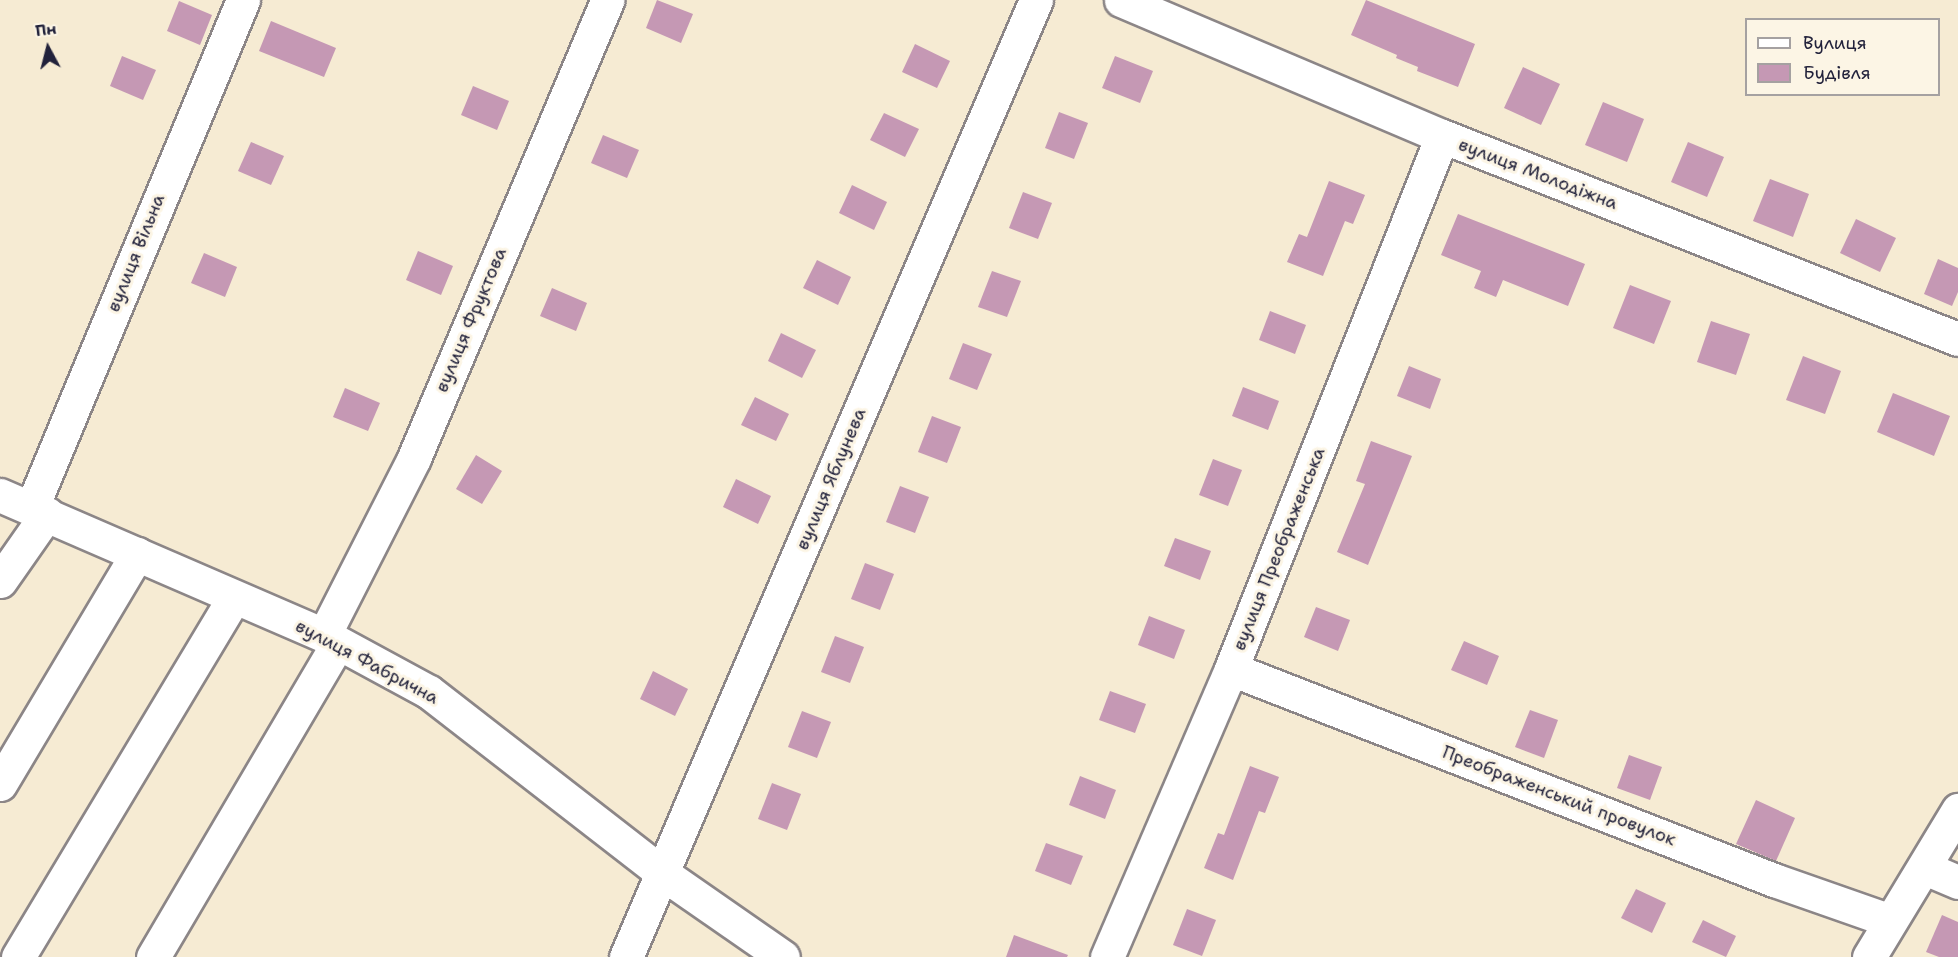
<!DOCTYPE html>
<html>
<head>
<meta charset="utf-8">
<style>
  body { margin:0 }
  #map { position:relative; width:1958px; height:957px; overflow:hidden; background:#f6ebd3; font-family:"Shantell Sans",sans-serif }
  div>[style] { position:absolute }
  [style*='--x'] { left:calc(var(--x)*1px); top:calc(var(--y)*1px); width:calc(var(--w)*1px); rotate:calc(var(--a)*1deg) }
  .building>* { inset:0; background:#c598b4 }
  .roads { filter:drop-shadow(2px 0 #8c8687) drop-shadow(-2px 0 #8c8687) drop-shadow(0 2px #8c8687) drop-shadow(0 -2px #8c8687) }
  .minor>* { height:33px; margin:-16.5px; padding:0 16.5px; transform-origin:16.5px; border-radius:16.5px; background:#fff }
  span { translate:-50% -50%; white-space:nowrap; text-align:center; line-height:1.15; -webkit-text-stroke:6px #fcf5e5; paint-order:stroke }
  .street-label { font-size:18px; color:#22223b }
  .legend { position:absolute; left:1745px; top:18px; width:195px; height:78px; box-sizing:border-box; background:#fcf5e5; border:2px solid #a5a1a1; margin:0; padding:8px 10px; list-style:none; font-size:18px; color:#22223b }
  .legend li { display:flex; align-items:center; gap:12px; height:30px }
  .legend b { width:30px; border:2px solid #a5a1a1 }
  .north { position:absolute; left:18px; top:18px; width:60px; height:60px; -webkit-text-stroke:4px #fcf5e5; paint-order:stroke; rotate:353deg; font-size:16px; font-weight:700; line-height:24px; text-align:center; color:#22223b }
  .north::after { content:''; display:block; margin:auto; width:21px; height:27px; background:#22223b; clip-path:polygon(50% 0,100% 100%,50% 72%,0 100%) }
</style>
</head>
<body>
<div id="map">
  <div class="building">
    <div style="clip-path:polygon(657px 0,693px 14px,681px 43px,646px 28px)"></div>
    <div style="clip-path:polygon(1366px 0,1475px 44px,1458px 87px,1417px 71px,1418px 67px,1396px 58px,1397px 55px,1351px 35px)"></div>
    <div style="clip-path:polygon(179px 1px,212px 15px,200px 45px,167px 31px)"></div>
    <div style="clip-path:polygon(271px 21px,336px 48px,324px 77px,259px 51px)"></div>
    <div style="clip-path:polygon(915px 44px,950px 61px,937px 88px,902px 72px)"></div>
    <div style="clip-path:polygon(122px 56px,156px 70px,143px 100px,110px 86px)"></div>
    <div style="clip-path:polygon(1115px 56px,1153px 71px,1140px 103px,1102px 88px)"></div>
    <div style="clip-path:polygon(1523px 67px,1560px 84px,1541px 125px,1504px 108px)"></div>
    <div style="clip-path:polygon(473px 86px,509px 101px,497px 130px,461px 115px)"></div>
    <div style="clip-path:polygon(1603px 102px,1644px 119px,1627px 162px,1585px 145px)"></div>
    <div style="clip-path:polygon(1059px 112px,1088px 123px,1074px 159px,1045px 148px)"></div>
    <div style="clip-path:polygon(884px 113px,919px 129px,905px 157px,870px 140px)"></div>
    <div style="clip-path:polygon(603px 135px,639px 150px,627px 178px,591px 163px)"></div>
    <div style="clip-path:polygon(251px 142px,284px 156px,271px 185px,238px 171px)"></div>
    <div style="clip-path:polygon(1688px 142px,1724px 157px,1707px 197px,1671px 182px)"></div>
    <div style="clip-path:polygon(1770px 179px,1809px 194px,1793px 237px,1753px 221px)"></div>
    <div style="clip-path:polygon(1329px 181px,1365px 195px,1353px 224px,1345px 221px,1323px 276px,1287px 262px,1299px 234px,1307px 237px)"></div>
    <div style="clip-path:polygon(852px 185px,887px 202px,874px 230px,839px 213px)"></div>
    <div style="clip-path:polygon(1023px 192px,1052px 203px,1038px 239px,1009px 228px)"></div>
    <div style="clip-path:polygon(1458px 214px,1585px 264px,1568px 306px,1503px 280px,1496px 297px,1474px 288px,1481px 271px,1441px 255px)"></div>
    <div style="clip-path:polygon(1856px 219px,1896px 238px,1880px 272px,1840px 253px)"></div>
    <div style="clip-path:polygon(418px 251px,453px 266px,441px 295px,406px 280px)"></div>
    <div style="clip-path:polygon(204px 253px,237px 267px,225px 297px,191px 283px)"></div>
    <div style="clip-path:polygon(1938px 259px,1958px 268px,1958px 292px,1952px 306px,1924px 294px)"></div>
    <div style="clip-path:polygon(817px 260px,851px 277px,838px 305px,803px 288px)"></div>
    <div style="clip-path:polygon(992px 271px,1021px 281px,1007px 317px,978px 307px)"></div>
    <div style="clip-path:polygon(1630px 285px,1671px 301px,1654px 344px,1613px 328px)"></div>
    <div style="clip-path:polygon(552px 288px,587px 303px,576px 331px,540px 316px)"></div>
    <div style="clip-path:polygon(1270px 311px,1306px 325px,1295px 354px,1259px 340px)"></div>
    <div style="clip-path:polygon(1711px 321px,1750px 334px,1736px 375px,1697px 362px)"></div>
    <div style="clip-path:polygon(781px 333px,816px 350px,802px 378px,768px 361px)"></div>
    <div style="clip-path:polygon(963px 343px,992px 354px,977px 390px,949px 379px)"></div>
    <div style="clip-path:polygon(1803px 356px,1841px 371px,1825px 414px,1786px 400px)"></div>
    <div style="clip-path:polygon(1409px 366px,1441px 379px,1430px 409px,1397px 396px)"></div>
    <div style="clip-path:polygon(1243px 387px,1279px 401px,1268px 430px,1232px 416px)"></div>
    <div style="clip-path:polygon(345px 388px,380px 403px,368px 431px,333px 417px)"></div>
    <div style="clip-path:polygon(1893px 393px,1950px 416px,1934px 456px,1877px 432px)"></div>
    <div style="clip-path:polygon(755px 397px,789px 414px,776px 441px,741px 425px)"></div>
    <div style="clip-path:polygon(932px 416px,961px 427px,947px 463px,918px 452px)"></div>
    <div style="clip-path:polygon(1371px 441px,1412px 456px,1368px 565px,1337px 552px,1365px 484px,1356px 481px)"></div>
    <div style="clip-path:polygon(476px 455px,502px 471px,482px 504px,456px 489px)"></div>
    <div style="clip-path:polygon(1213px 459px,1242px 470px,1228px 506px,1199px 495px)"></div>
    <div style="clip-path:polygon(736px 479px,771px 496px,758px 524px,723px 507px)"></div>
    <div style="clip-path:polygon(900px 486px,929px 497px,915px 533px,886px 522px)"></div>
    <div style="clip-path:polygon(1175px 538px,1211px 551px,1200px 580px,1164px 566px)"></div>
    <div style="clip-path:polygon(865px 563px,894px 574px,880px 610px,851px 599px)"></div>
    <div style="clip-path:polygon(1316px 607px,1350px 620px,1338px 651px,1304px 637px)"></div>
    <div style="clip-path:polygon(1149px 616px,1185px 630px,1174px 659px,1138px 645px)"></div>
    <div style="clip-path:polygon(835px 636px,864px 647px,850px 683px,821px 672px)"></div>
    <div style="clip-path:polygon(1464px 641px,1499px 656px,1487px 685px,1451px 670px)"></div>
    <div style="clip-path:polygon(653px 671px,688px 689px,675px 716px,640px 699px)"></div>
    <div style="clip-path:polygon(1110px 691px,1146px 704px,1135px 733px,1099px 720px)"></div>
    <div style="clip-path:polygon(1530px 710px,1558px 720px,1544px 758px,1515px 747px)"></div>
    <div style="clip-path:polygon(802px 711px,831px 722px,817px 758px,788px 747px)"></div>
    <div style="clip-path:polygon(1629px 755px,1662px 767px,1650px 800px,1617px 788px)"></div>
    <div style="clip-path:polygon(1250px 766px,1279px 777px,1265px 813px,1259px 811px,1233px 880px,1204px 868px,1218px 833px,1224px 835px)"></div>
    <div style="clip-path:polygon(1080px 776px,1116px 790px,1105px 819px,1069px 805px)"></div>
    <div style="clip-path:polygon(772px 783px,801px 794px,787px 830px,758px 819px)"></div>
    <div style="clip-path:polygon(1756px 800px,1795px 818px,1776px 861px,1736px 844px)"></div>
    <div style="clip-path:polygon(1046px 843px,1083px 856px,1071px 885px,1035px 871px)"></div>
    <div style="clip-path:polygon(1636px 889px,1666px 903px,1652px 933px,1621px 918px)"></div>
    <div style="clip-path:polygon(1187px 909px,1216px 920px,1202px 956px,1173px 945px)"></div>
    <div style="clip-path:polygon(1942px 915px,1958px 922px,1958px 957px,1939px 957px,1926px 952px)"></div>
    <div style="clip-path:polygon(1703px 920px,1736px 936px,1726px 957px,1692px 942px)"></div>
    <div style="clip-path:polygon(1014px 935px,1068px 955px,1067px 957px,1006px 957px)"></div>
  </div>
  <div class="roads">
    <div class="minor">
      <div style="--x:1121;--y:0;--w:349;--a:23"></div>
      <div style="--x:1442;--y:136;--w:554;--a:21.48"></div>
      <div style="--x:0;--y:495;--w:353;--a:23.4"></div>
      <div style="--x:324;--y:635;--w:119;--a:28.5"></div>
      <div style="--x:429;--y:692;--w:295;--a:37.8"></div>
      <div style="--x:662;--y:873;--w:147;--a:34.8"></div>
      <div style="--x:32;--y:507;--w:549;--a:-67.4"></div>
      <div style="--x:0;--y:581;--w:82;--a:-55"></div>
      <div style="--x:324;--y:635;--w:199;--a:-63"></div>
      <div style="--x:414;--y:458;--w:497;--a:-67.1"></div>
      <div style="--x:1231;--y:669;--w:583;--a:21.24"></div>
      <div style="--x:1774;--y:880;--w:121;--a:19.3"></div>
      <div style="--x:0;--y:784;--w:268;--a:-59.2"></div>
      <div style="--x:1925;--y:868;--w:36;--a:23"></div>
      <div style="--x:18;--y:957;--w:419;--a:-59"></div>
      <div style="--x:153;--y:957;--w:364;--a:-59.5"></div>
      <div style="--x:626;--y:957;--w:1041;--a:-66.81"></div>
      <div style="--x:1107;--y:957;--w:314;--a:-66.7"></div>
      <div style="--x:1231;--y:669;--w:573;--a:-68.4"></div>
      <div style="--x:1869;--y:957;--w:172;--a:-58.8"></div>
    </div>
  </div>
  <div class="street-label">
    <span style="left:1538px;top:174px;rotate:21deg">вулиця Молодіжна</span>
    <span style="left:136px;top:253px;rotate:-68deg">вулиця Вільна</span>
    <span style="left:471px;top:320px;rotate:-67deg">вулиця Фруктова</span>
    <span style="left:831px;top:479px;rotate:-67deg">вулиця Яблунева</span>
    <span style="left:1279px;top:549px;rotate:-68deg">вулиця Преображенська</span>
    <span style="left:367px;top:662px;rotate:28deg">вулиця Фабрична</span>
    <span style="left:1559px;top:796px;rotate:21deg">Преображенський провулок</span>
  </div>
  <ul class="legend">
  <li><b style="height:8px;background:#fff"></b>Вулиця</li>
  <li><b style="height:16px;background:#c598b4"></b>Будівля</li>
  </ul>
  <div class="north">Пн</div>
</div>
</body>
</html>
